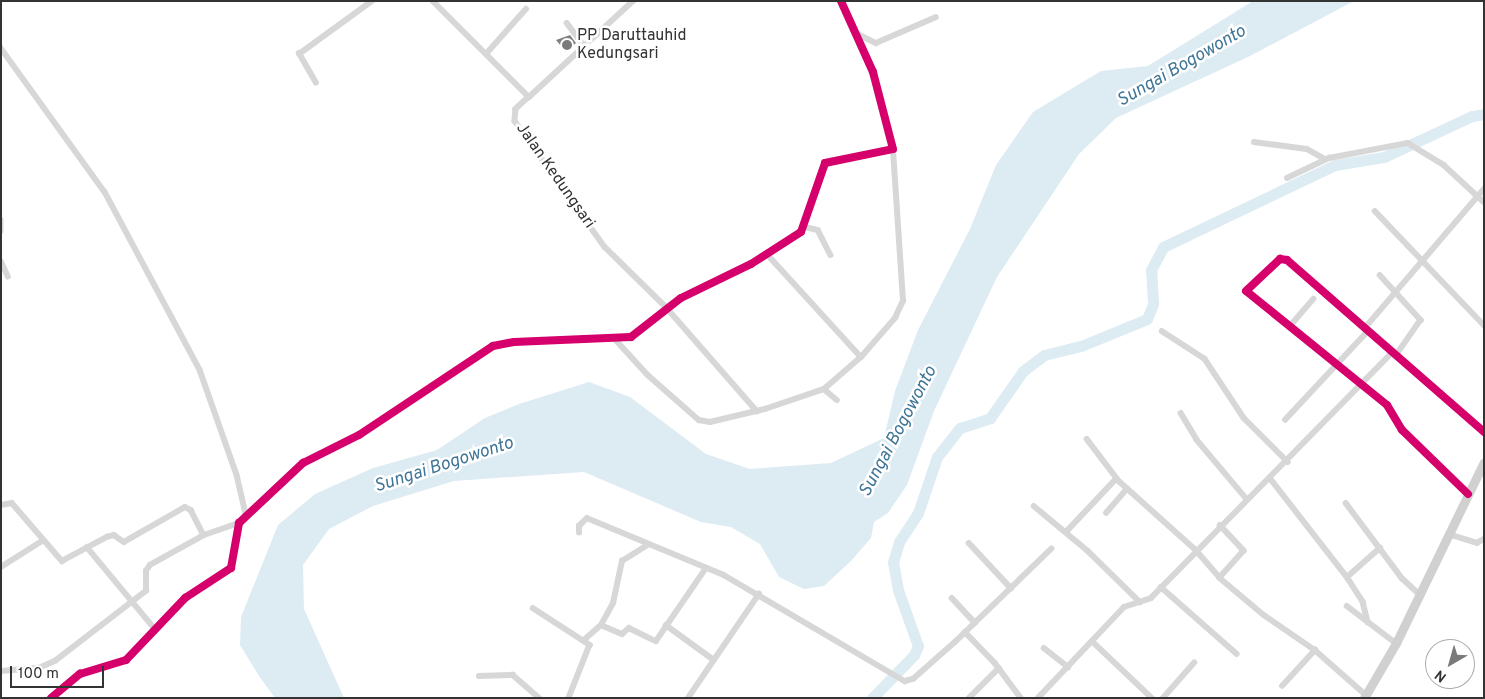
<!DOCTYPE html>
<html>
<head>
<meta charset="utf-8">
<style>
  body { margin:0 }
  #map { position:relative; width:1485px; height:699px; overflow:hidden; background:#fff; font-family:Overpass,sans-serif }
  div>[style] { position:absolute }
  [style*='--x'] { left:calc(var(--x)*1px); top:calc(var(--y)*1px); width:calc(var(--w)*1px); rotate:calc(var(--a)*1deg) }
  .water>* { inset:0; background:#ddebf3 }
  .river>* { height:11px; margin:-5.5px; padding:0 5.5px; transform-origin:5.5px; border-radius:5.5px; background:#ddebf3 }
  .building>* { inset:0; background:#818181 }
  .street>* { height:5.5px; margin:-2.75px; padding:0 2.75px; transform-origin:2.75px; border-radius:2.75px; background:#d7d7d7 }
  .secondary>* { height:9px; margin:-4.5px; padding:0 4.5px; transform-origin:4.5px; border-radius:4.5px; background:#d0d0d0 }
  .cycleway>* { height:8px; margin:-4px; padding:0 4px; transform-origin:4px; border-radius:4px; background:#d6006c }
  .dots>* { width:14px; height:14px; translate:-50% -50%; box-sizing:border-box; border:2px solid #fff; border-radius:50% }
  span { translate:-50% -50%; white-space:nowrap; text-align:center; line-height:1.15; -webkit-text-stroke:5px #fff; paint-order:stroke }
  .poi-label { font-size:16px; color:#333 }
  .left { translate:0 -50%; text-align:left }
  .street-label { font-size:16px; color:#333 }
  .water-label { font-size:18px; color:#3f7597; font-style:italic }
  .frame { position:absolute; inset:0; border:2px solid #333; pointer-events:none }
  .north { position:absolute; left:1425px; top:639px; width:50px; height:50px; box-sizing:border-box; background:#fff; border:1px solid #adadad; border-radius:50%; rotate:218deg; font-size:14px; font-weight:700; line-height:20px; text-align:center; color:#333 }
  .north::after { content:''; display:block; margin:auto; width:18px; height:22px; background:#7a7a7a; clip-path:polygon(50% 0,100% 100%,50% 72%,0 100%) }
  .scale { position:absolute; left:10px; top:666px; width:94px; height:22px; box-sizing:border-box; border:2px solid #333; border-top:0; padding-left:6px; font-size:15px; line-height:18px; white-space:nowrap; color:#333; -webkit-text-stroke:4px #fff; paint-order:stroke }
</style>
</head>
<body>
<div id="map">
  <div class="water">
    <div style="clip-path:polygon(1253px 1px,1354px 1px,1250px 56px,1116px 118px,1079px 154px,997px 277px,934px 411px,907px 485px,888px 513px,874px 522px,871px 538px,851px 561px,824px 586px,804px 589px,779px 577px,760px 544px,731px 527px,701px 522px,584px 472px,454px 481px,373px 506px,329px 529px,303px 565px,304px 609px,344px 698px,275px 698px,259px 676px,240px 645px,241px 617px,278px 525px,315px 494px,373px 468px,437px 450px,485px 418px,519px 404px,589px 382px,630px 397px,706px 454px,750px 469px,831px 463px,884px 438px,895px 391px,918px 330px,970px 229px,996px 165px,1033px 112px,1101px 71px,1148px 66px)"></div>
  </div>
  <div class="river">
    <div style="--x:872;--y:698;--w:60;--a:-45.7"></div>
    <div style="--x:914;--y:655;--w:10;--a:-66"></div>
    <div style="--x:918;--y:646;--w:59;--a:-109.7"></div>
    <div style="--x:898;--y:590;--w:28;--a:-100"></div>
    <div style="--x:893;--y:562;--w:21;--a:-73"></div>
    <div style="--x:899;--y:542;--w:35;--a:-57"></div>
    <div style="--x:918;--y:513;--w:59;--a:-71.3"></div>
    <div style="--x:937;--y:457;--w:37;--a:-52"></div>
    <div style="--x:960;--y:428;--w:32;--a:-18"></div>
    <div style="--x:990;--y:418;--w:57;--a:-54.9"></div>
    <div style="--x:1023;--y:371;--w:26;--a:-37"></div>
    <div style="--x:1044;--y:355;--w:38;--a:-14"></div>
    <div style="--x:1081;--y:346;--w:71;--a:-22.2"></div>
    <div style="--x:1147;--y:319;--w:16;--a:-68"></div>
    <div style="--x:1153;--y:304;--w:34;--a:-93"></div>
    <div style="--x:1151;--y:270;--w:26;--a:-62"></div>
    <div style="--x:1163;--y:247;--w:191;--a:-25.5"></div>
    <div style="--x:1335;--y:165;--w:50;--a:-9.3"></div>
    <div style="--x:1384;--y:157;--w:97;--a:-25"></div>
    <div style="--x:1472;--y:116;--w:12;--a:-9"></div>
  </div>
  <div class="building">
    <div style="clip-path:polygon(570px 35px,576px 43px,566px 52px,556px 40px)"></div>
  </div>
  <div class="street">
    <div style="--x:433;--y:1;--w:136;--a:45"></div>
    <div style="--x:529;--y:97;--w:18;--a:137"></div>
    <div style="--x:516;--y:109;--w:12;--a:95"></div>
    <div style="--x:515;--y:121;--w:155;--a:54.5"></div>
    <div style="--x:605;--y:247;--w:87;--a:44.5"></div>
    <div style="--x:667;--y:308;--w:137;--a:48.9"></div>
    <div style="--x:567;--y:23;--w:30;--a:53"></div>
    <div style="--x:860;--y:35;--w:18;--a:27"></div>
    <div style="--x:876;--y:43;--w:65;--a:-23.4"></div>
    <div style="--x:1;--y:48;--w:178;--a:54.2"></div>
    <div style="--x:105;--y:192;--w:202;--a:61.9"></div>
    <div style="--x:200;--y:370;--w:111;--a:70.6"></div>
    <div style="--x:237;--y:475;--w:40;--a:77"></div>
    <div style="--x:486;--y:54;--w:60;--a:-48.4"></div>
    <div style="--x:316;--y:83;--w:34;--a:-120"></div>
    <div style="--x:299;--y:54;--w:90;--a:-36"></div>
    <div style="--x:529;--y:97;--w:142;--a:-42.7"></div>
    <div style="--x:1254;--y:142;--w:53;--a:7.5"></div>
    <div style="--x:1307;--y:149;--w:21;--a:29"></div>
    <div style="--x:1287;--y:178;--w:47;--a:-25.5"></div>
    <div style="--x:1329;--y:158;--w:80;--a:-10.8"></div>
    <div style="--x:1408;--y:143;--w:42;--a:31.4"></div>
    <div style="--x:1444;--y:165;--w:54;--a:42.8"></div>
    <div style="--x:1375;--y:211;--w:158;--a:46.3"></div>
    <div style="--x:1;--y:220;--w:11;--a:90"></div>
    <div style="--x:805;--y:227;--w:13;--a:13"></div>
    <div style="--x:818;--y:230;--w:28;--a:63"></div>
    <div style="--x:768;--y:255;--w:138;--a:47.6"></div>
    <div style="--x:1;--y:261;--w:17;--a:65"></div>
    <div style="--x:1380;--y:275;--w:61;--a:47.7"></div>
    <div style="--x:1421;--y:320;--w:44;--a:124.8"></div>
    <div style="--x:1289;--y:327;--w:37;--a:-49"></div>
    <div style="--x:1364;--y:329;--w:184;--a:-49.4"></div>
    <div style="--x:1162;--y:331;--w:51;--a:33.1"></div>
    <div style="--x:1205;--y:359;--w:71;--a:56.5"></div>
    <div style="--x:1244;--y:418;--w:62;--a:45"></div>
    <div style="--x:616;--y:340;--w:47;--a:47.6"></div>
    <div style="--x:648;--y:375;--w:68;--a:41.4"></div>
    <div style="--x:699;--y:420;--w:11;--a:10"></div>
    <div style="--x:710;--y:422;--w:57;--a:-13.3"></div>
    <div style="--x:765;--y:409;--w:62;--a:-18.7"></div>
    <div style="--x:824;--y:389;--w:49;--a:-40.9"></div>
    <div style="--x:861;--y:357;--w:52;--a:-48.9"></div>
    <div style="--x:895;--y:318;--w:19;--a:-65"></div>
    <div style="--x:903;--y:301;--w:152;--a:-93.8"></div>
    <div style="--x:824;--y:389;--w:17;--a:40"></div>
    <div style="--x:1181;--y:413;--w:31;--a:59"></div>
    <div style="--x:1197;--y:440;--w:76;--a:49.8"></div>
    <div style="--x:1285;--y:420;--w:120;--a:-47"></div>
    <div style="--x:1087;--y:439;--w:53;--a:52.7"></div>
    <div style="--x:1119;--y:481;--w:103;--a:41.9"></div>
    <div style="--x:1196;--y:550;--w:37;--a:49"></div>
    <div style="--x:1220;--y:578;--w:57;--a:40.1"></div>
    <div style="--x:1264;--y:615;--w:62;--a:34.5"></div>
    <div style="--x:1315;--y:650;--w:68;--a:41.4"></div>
    <div style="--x:1270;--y:478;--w:125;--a:52.1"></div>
    <div style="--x:1347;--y:577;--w:44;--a:-41.3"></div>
    <div style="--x:1468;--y:494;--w:92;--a:-135.9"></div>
    <div style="--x:1402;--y:430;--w:29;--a:-121"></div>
    <div style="--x:1387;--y:405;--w:181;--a:-141"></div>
    <div style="--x:1246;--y:291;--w:47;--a:-43.3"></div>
    <div style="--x:1280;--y:259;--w:7;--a:8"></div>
    <div style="--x:1287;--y:260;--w:262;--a:41.1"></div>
    <div style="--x:1346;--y:503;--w:94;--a:53.3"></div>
    <div style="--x:1402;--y:578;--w:23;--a:43"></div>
    <div style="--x:1;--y:505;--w:11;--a:-10"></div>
    <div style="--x:12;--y:503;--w:77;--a:49.2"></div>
    <div style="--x:62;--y:561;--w:51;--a:-28.1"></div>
    <div style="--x:107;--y:537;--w:7;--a:-16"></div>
    <div style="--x:114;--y:535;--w:12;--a:35"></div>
    <div style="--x:124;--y:542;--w:70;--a:-29.8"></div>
    <div style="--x:185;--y:507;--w:7;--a:27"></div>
    <div style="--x:191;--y:510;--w:28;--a:63"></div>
    <div style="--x:1034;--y:506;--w:70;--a:39.8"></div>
    <div style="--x:1088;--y:551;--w:73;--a:44.4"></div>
    <div style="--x:1106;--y:513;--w:32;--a:-49"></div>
    <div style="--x:1220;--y:525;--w:35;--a:47"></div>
    <div style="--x:1244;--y:551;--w:36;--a:132"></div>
    <div style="--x:1066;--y:532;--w:73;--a:-46.7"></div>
    <div style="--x:579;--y:533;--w:7;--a:-90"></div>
    <div style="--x:579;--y:526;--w:11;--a:-45"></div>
    <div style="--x:587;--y:518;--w:148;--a:22.6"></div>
    <div style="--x:724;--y:575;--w:210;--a:30.4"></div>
    <div style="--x:905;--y:681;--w:8;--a:-14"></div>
    <div style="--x:913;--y:679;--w:56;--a:-41.4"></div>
    <div style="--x:955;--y:642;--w:134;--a:-44.1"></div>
    <div style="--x:1448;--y:534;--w:30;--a:17"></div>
    <div style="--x:1477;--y:543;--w:8;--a:-30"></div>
    <div style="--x:969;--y:543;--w:62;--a:47"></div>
    <div style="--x:87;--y:547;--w:108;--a:50.3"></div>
    <div style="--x:1;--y:567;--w:49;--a:-32.4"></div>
    <div style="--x:1347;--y:577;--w:30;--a:57"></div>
    <div style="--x:1363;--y:602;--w:21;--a:76"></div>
    <div style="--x:1161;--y:587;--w:101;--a:41.4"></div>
    <div style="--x:952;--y:598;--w:34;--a:47"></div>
    <div style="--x:1347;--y:606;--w:61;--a:37.1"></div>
    <div style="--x:533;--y:608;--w:68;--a:33"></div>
    <div style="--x:590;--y:645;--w:57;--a:111.6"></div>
    <div style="--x:601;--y:625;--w:25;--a:-61"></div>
    <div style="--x:613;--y:603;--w:43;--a:-77.9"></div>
    <div style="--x:622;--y:561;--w:31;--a:-32"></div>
    <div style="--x:666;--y:625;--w:59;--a:36.1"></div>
    <div style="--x:965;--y:632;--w:43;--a:45.9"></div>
    <div style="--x:995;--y:663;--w:44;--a:53.4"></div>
    <div style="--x:585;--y:639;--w:21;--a:-41"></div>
    <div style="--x:601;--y:625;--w:23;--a:23"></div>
    <div style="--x:622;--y:634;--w:9;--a:-41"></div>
    <div style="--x:629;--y:628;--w:30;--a:26"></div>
    <div style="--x:656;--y:641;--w:88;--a:-55.6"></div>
    <div style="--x:1092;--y:641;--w:83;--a:43.5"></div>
    <div style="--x:1044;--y:648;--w:31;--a:38"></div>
    <div style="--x:1;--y:671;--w:38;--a:-5"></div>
    <div style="--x:39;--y:668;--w:17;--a:-24"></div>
    <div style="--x:55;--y:661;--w:115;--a:-37.6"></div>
    <div style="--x:146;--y:591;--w:20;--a:-90"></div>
    <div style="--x:146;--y:571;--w:7;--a:-56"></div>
    <div style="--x:150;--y:565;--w:62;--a:-29.1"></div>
    <div style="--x:204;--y:535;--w:37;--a:-19"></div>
    <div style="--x:479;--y:676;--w:34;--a:-2"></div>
    <div style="--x:513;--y:675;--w:35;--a:41"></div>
    <div style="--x:1282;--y:686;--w:49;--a:-47.5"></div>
    <div style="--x:51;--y:698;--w:38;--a:-40"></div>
    <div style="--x:80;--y:674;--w:48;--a:-16.9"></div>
    <div style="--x:126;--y:660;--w:86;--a:-46.4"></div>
    <div style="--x:185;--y:598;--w:55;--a:-33.1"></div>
    <div style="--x:231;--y:568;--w:46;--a:-79.9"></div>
    <div style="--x:239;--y:523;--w:88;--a:-43.2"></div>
    <div style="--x:303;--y:463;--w:63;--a:-26.6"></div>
    <div style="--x:359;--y:435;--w:161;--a:-33.6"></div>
    <div style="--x:493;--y:346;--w:21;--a:-11"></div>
    <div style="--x:514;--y:342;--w:117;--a:-2.4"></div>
    <div style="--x:631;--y:337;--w:63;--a:-38"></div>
    <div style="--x:681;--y:298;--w:78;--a:-25.9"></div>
    <div style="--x:751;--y:264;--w:59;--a:-32.6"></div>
    <div style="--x:801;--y:232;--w:73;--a:-70.8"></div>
    <div style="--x:825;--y:163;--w:69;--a:-11.6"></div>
    <div style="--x:893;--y:149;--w:80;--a:-104.6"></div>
    <div style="--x:873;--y:72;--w:78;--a:-114.3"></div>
    <div style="--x:688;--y:698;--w:126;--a:-55.7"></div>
    <div style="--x:969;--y:698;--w:42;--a:-45"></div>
    <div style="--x:1038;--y:698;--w:125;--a:-46.6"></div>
    <div style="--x:1124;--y:607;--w:28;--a:-18"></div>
    <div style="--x:1151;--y:598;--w:344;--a:-45.5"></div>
    <div style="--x:1163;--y:698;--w:47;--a:-48.5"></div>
  </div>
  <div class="secondary">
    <div style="--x:1364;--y:698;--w:64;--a:-59.8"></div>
    <div style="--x:1396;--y:643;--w:201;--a:-64.1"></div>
  </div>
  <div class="cycleway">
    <div style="--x:1468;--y:494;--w:92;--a:-135.9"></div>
    <div style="--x:1402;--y:430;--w:29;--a:-121"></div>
    <div style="--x:1387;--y:405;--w:181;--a:-141"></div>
    <div style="--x:1246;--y:291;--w:47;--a:-43.3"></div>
    <div style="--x:1280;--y:259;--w:7;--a:8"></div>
    <div style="--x:1287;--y:260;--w:262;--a:41.1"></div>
    <div style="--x:51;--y:698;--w:38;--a:-40"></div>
    <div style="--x:80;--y:674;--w:48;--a:-16.9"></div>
    <div style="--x:126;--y:660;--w:86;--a:-46.4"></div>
    <div style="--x:185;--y:598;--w:55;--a:-33.1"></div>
    <div style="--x:231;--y:568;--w:46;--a:-79.9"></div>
    <div style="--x:239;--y:523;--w:88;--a:-43.2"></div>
    <div style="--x:303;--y:463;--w:63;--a:-26.6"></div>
    <div style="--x:359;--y:435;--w:161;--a:-33.6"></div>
    <div style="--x:493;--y:346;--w:21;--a:-11"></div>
    <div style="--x:514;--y:342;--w:117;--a:-2.4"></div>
    <div style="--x:631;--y:337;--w:63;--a:-38"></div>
    <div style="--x:681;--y:298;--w:78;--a:-25.9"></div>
    <div style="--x:751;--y:264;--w:59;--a:-32.6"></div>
    <div style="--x:801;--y:232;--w:73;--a:-70.8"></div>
    <div style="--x:825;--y:163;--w:69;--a:-11.6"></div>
    <div style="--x:893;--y:149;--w:80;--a:-104.6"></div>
    <div style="--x:873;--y:72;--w:78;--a:-114.3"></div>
  </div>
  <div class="dots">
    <div style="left:567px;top:45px;background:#7a7a7a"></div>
  </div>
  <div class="poi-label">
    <span class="left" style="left:577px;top:45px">PP Daruttauhid<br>Kedungsari</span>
  </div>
  <div class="street-label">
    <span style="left:555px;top:176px;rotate:55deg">Jalan Kedungsari</span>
  </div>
  <div class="water-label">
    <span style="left:1182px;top:67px;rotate:-30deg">Sungai Bogowonto</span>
    <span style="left:899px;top:432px;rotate:-62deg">Sungai Bogowonto</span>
    <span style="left:444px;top:466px;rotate:-18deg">Sungai Bogowonto</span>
  </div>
  <div class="frame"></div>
  <div class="north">N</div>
  <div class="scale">100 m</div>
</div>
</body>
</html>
